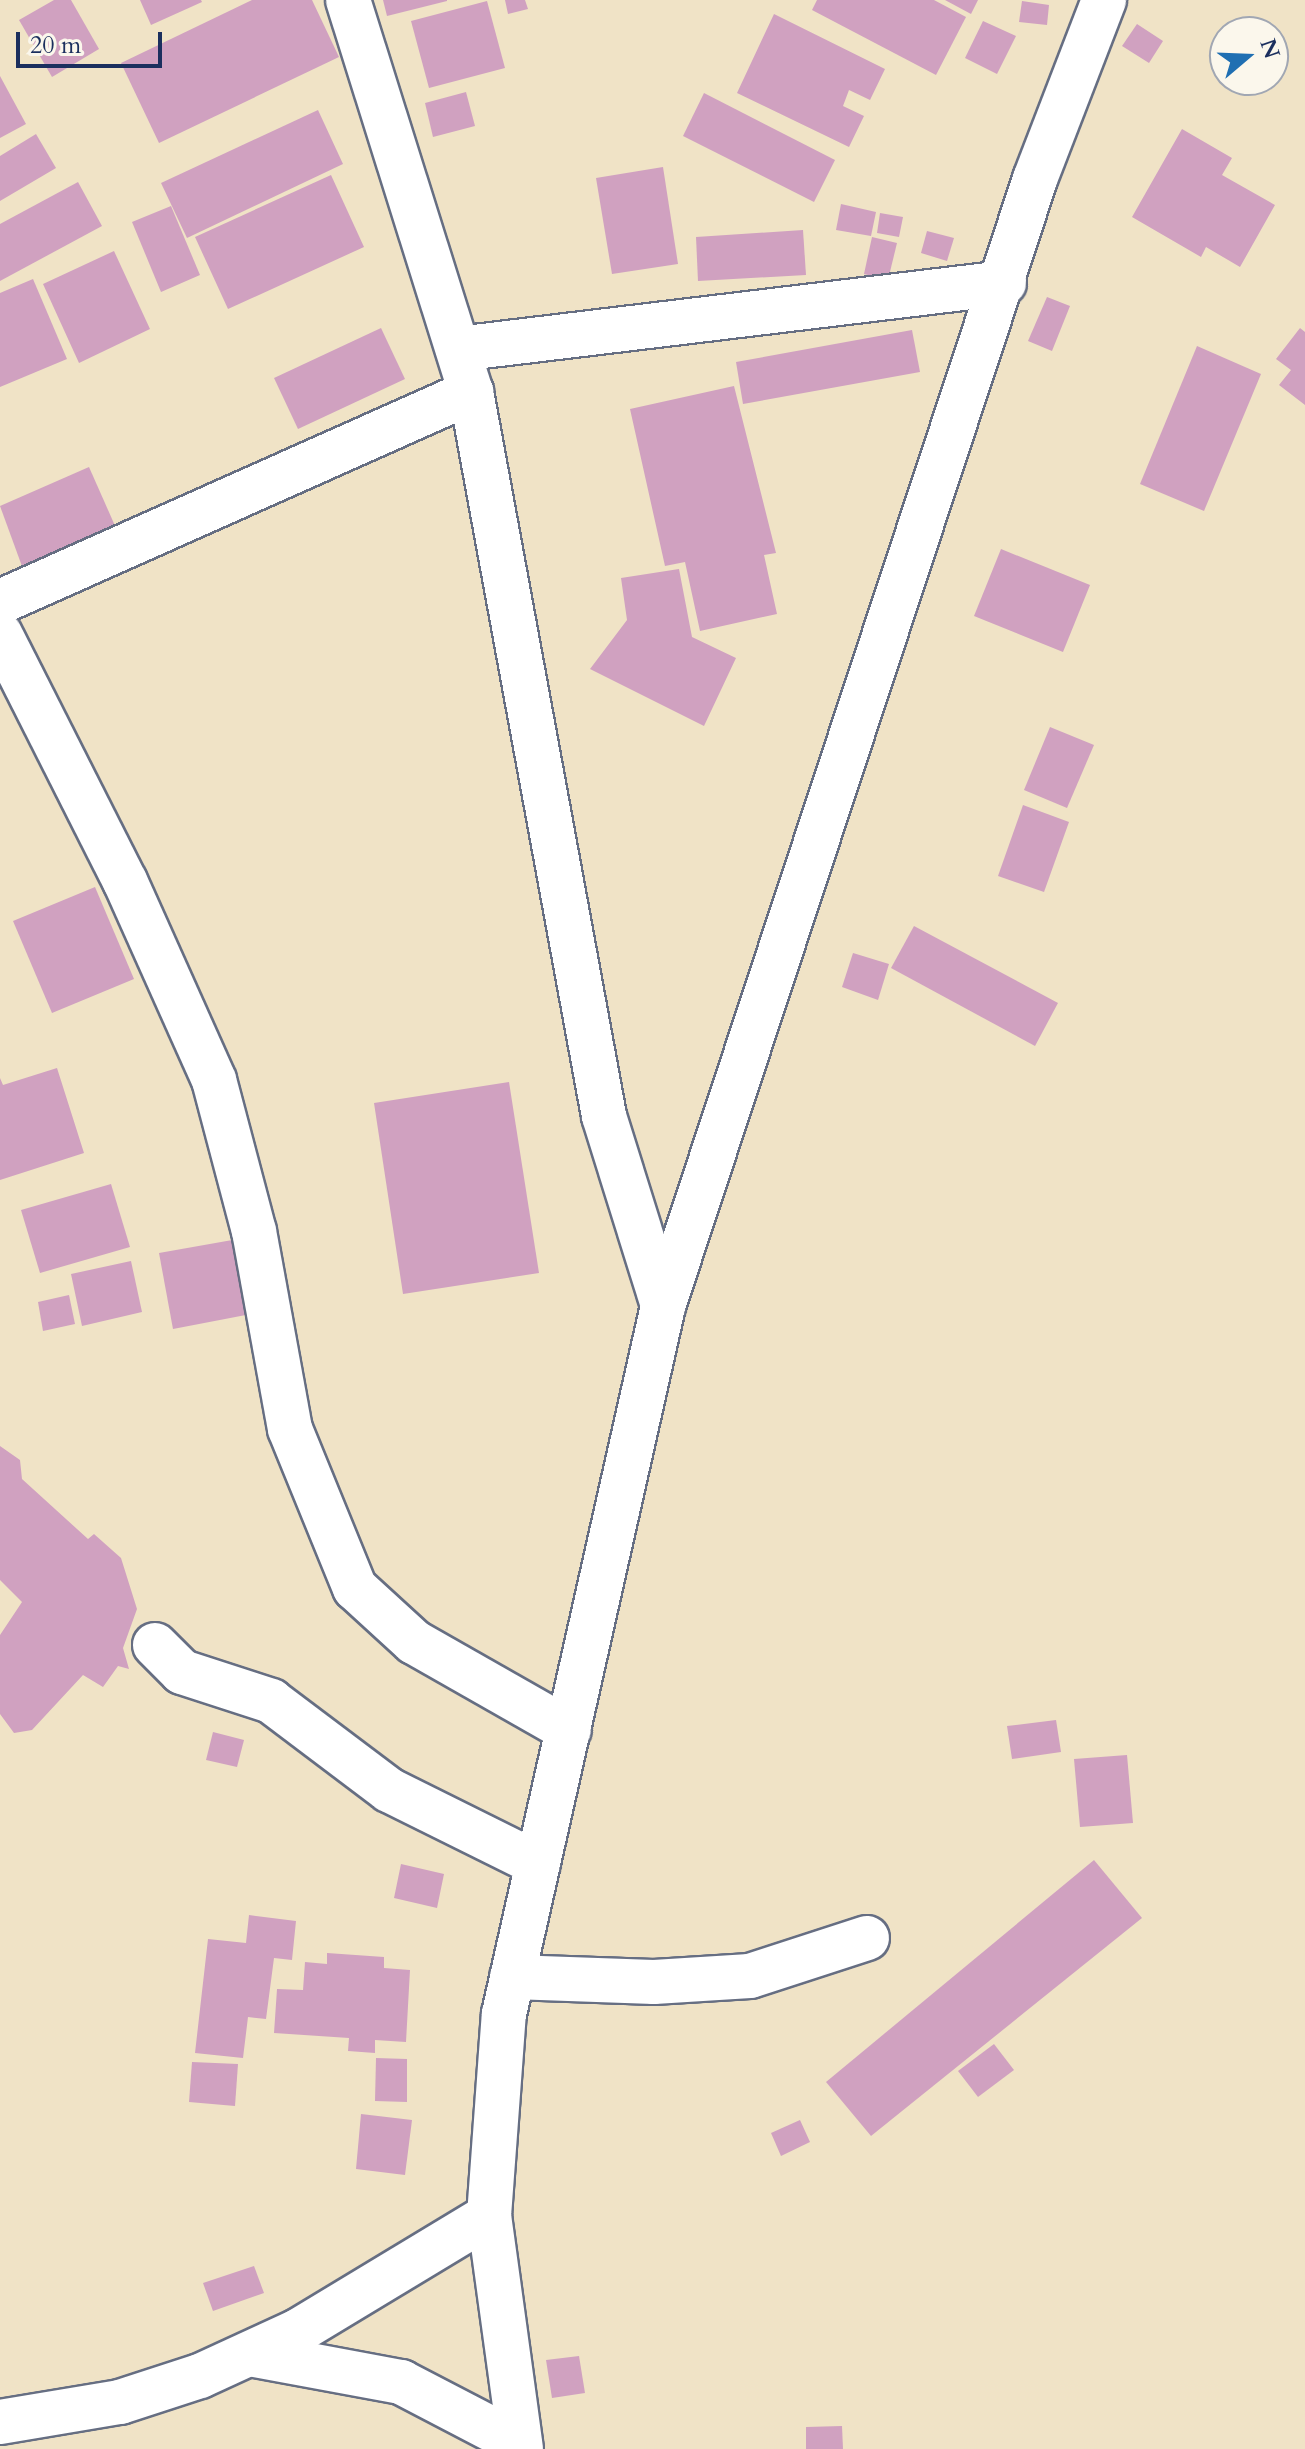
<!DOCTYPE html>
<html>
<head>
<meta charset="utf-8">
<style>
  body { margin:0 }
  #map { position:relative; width:1305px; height:2449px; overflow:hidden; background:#f0e3c6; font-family:Cardo,serif }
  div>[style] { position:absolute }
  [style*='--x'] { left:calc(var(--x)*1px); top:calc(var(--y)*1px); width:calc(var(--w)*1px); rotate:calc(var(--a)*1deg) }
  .building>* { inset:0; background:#d0a1c0 }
  .roads { filter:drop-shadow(2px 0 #666e82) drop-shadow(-2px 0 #666e82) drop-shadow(0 2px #666e82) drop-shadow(0 -2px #666e82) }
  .minor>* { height:44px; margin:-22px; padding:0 22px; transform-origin:22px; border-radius:22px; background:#fff }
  span { translate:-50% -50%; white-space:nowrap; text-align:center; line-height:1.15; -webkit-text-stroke:6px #fbf7ec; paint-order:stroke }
  .north { position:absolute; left:1209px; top:16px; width:80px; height:80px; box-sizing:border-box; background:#fbf7ec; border:2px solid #a1a7b3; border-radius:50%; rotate:71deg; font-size:22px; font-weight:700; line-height:32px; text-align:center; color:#1b2f5e }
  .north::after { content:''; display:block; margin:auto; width:28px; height:36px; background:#1f6fb2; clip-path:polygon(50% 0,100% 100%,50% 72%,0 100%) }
  .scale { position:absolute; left:16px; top:32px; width:146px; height:36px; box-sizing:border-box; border:4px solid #1b2f5e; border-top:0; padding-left:10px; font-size:24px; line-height:28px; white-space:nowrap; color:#1b2f5e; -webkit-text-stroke:6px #fbf7ec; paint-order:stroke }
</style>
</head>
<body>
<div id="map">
  <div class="building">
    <div style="clip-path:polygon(54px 0,71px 0,99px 49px,52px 77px,19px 20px)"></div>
    <div style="clip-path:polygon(140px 0,201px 0,202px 2px,151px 25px)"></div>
    <div style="clip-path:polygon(252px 0,312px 0,339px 57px,159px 143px,121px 63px)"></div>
    <div style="clip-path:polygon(383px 0,447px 0,447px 1px,387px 16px)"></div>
    <div style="clip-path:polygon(505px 0,525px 0,528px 9px,508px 14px)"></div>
    <div style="clip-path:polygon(817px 0,934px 0,966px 17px,936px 75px,812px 10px)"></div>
    <div style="clip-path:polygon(945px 0,978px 0,971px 14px)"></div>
    <div style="clip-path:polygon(487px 1px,505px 68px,429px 88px,411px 21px)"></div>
    <div style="clip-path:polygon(1022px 1px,1049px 5px,1047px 25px,1019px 22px)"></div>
    <div style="clip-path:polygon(774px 14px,885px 69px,870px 100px,849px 90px,843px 106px,864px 116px,849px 147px,737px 93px)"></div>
    <div style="clip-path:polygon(983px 21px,1016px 36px,997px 74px,965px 58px)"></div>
    <div style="clip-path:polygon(1137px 24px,1163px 41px,1149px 63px,1122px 46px)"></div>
    <div style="clip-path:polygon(0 76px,26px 124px,0 138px)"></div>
    <div style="clip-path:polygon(466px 92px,475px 126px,433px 137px,425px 103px)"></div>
    <div style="clip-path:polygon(704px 93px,835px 160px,814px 202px,683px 136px)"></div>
    <div style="clip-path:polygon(318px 110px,343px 164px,187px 238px,161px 183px)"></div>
    <div style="clip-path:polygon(1182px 129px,1232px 158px,1222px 175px,1275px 205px,1240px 267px,1206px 247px,1201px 257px,1132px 217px)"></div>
    <div style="clip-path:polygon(36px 134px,56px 168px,0 201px,0 156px)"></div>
    <div style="clip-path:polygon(663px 167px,678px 264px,612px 274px,596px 178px)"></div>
    <div style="clip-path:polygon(331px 175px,364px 247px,228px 309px,195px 237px)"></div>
    <div style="clip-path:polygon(78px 182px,102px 226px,0 281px,0 224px)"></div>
    <div style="clip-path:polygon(841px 204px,876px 212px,871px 236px,836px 230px)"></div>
    <div style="clip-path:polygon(171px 206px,200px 275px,161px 292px,132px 222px)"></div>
    <div style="clip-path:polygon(880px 213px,903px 217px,899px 237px,877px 233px)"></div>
    <div style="clip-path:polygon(803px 230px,806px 275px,698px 281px,696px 237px)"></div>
    <div style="clip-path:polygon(927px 231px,954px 238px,947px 261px,921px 253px)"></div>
    <div style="clip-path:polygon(872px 237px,897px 243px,888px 280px,864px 274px)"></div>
    <div style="clip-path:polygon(114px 251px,150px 329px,79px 363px,43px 284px)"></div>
    <div style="clip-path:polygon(33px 279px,67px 359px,0 387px,0 293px)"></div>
    <div style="clip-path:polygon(1047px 297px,1070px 306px,1052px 351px,1028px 341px)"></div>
    <div style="clip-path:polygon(381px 328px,405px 379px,298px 429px,274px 378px)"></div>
    <div style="clip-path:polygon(1300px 328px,1305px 332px,1305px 405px,1279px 385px,1291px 370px,1276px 359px)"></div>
    <div style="clip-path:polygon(912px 330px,920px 372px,743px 404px,736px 362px)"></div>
    <div style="clip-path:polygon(1197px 346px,1261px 374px,1204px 511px,1140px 484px)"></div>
    <div style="clip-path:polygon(734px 386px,776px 553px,764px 555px,777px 614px,700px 631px,685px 562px,665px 566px,630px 409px)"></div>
    <div style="clip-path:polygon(89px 467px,116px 528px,23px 569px,0 506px)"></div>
    <div style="clip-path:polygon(1001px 549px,1090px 585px,1063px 652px,974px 616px)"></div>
    <div style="clip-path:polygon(679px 569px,692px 637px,736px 658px,704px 726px,590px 669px,627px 620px,621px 578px)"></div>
    <div style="clip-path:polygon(1050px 727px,1094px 745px,1067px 808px,1024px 790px)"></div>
    <div style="clip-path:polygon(1023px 805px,1069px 822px,1044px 892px,998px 876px)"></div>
    <div style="clip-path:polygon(95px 887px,134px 979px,52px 1013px,13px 921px)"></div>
    <div style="clip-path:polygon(914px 926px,1058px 1003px,1035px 1046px,891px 968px)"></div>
    <div style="clip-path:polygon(853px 953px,889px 964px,878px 1000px,842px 987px)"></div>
    <div style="clip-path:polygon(57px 1068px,84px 1153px,0 1180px,0 1078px,3px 1085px)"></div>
    <div style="clip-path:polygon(509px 1082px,539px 1273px,403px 1294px,374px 1103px)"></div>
    <div style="clip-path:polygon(111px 1184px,130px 1247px,40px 1273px,21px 1210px)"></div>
    <div style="clip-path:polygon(238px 1239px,251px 1314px,173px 1329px,159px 1253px)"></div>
    <div style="clip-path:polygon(131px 1261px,142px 1312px,82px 1326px,71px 1274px)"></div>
    <div style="clip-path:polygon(69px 1295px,75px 1324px,43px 1331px,38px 1302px)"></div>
    <div style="clip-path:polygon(0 1446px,20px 1460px,22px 1479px,88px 1539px,94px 1534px,121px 1558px,137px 1609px,123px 1648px,129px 1669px,118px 1666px,103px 1687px,83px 1675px,32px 1730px,14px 1733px,0 1714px,0 1635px,22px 1602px,0 1580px)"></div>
    <div style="clip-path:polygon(1056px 1720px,1061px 1752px,1012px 1759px,1007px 1726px)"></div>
    <div style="clip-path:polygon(213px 1732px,244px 1740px,237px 1767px,206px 1760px)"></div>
    <div style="clip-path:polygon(1127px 1755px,1133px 1823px,1080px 1827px,1074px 1759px)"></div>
    <div style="clip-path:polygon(1094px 1860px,1142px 1918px,871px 2136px,826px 2082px)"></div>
    <div style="clip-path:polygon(401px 1864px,444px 1874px,437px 1908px,394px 1898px)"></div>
    <div style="clip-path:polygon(249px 1915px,296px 1921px,292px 1960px,274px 1958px,266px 2019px,248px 2017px,243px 2058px,195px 2053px,208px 1939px,246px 1943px)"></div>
    <div style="clip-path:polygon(327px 1953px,384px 1957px,384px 1968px,410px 1970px,406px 2042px,375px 2040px,375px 2053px,348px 2051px,349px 2038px,274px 2033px,277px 1989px,303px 1990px,305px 1962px,327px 1964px)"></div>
    <div style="clip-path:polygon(994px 2044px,1014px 2070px,978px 2097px,958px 2071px)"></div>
    <div style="clip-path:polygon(376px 2058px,407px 2059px,407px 2102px,375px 2101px)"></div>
    <div style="clip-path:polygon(192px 2062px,238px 2064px,235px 2106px,189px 2102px)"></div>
    <div style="clip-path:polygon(361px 2114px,412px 2120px,405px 2175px,356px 2169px)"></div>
    <div style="clip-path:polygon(800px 2120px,810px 2142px,781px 2156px,771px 2133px)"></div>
    <div style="clip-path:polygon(254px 2266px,264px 2293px,213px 2311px,203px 2283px)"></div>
    <div style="clip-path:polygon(579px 2356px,585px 2393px,552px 2398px,546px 2360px)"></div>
    <div style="clip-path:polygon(842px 2426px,843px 2449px,806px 2449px,806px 2427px)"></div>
  </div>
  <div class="roads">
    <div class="minor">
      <div style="--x:348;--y:0;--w:411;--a:72.6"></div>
      <div style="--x:471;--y:392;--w:736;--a:79.59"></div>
      <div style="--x:604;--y:1116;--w:199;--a:72.7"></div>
      <div style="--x:458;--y:349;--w:550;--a:-6.89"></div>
      <div style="--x:0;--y:602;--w:516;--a:-24.03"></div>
      <div style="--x:0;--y:634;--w:277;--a:63.2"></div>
      <div style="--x:125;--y:881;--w:218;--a:65.9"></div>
      <div style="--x:214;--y:1080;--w:156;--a:75.2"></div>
      <div style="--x:254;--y:1231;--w:201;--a:79.7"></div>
      <div style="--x:290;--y:1429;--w:172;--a:67.8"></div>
      <div style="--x:355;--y:1588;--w:80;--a:42.5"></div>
      <div style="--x:414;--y:1642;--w:178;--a:29.6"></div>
      <div style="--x:155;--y:1645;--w:38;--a:45"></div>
      <div style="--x:182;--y:1672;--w:94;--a:18"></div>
      <div style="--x:271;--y:1701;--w:148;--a:37"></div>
      <div style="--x:389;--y:1790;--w:166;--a:26.4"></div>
      <div style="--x:512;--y:1977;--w:142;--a:2"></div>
      <div style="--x:654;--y:1982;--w:96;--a:-3.6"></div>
      <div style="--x:750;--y:1976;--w:123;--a:-18"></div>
      <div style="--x:250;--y:2354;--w:154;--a:10.5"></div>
      <div style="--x:401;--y:2382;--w:134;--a:27.5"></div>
      <div style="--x:0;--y:2422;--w:122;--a:-9.5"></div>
      <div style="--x:120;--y:2402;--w:84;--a:-18"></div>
      <div style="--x:200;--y:2376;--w:108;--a:-24.7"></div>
      <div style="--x:298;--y:2331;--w:223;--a:-31.1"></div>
      <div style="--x:521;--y:2449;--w:235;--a:-97.8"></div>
      <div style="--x:489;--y:2216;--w:203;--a:-85.8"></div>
      <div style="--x:504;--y:2014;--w:726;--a:-77.34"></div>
      <div style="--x:663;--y:1306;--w:1187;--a:-71.73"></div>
      <div style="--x:1035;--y:179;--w:192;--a:-68.9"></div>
    </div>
  </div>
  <div class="north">N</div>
  <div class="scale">20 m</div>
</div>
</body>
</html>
